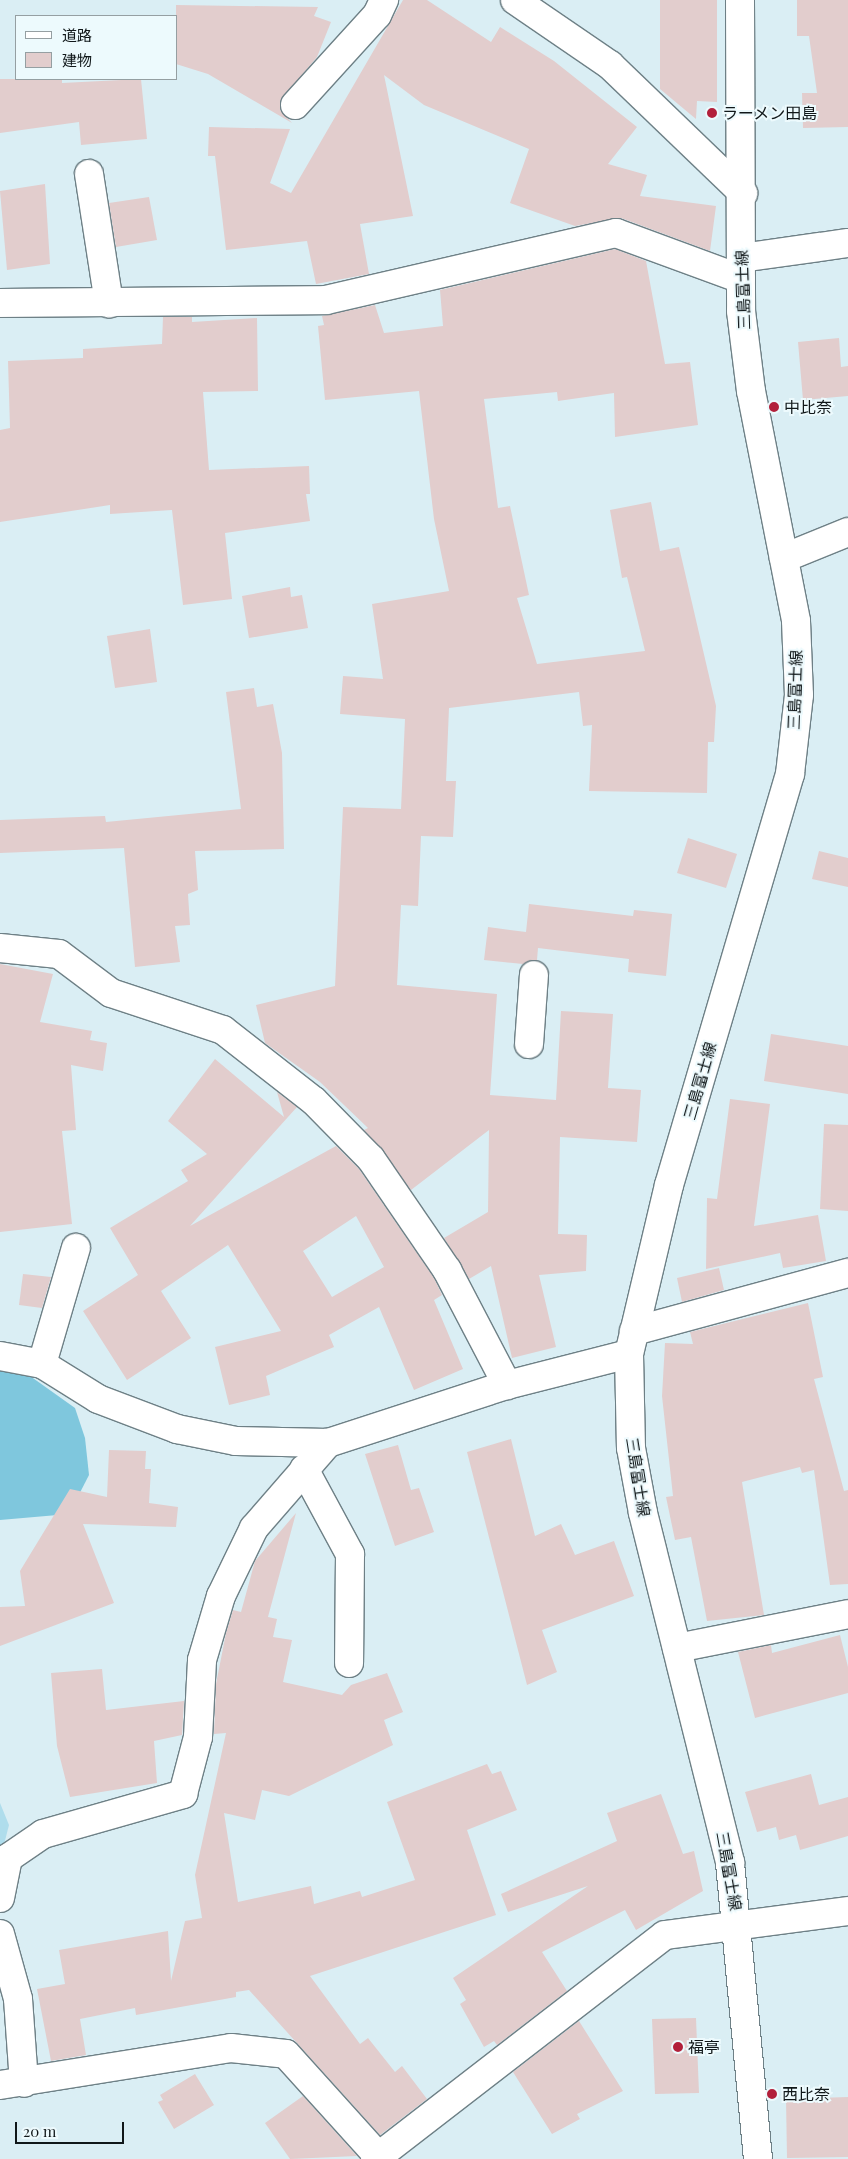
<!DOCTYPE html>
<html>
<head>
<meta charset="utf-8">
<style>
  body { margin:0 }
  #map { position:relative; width:848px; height:2159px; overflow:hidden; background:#daeef4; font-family:"Playfair Display","Noto Sans JP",serif }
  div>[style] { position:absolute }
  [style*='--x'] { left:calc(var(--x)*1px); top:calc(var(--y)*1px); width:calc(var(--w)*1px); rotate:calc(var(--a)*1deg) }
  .green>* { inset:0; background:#afddec }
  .forest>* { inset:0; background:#7fc7dd }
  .building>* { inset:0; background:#e2cdcd }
  .roads { filter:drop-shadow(1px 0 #6e8086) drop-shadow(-1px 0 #6e8086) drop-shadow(0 1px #6e8086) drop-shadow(0 -1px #6e8086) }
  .street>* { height:28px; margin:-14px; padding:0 14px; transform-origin:14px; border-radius:14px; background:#fff }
  .secondary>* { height:28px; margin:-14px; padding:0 14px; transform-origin:14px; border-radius:14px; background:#fff }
  .primary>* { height:28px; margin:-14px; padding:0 14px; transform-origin:14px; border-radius:14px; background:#fff }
  .dots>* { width:14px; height:14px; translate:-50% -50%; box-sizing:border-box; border:2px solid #edfafd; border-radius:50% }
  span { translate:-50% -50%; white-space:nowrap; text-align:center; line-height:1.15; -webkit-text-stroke:4px #edfafd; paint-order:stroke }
  .poi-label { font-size:16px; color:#101719 }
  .left { translate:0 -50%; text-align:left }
  .street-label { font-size:16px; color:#101719 }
  .legend { position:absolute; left:15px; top:15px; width:162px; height:65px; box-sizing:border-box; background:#edfafd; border:1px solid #959fa2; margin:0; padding:6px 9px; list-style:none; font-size:15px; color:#101719 }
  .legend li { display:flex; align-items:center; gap:10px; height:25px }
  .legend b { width:25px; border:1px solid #959fa2 }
  .scale { position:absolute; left:15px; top:2122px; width:109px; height:22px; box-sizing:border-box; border:2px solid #101719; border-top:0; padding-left:6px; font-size:15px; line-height:18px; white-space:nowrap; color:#101719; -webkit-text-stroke:4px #edfafd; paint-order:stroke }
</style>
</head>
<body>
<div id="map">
  <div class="green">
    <div style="clip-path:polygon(0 1803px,9px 1825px,0 1860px)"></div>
  </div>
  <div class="forest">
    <div style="clip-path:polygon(0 1370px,30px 1376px,75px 1408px,85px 1438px,89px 1475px,69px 1514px,0 1520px)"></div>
  </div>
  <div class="building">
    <div style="clip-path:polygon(403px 0,427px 0,491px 42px,500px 27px,554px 61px,637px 127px,608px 164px,647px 175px,640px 196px,716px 206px,710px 251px,621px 218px,575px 226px,510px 203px,529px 149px,424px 105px,384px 75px,413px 216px,360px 224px,369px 274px,316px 284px,307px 241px,226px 250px,215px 156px,208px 156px,209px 127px,290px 129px,270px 183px,291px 193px)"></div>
    <div style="clip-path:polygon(660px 0,717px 0,717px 102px,697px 101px,696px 119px,660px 89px)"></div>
    <div style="clip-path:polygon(797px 0,848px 0,848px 127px,803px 128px,802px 93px,817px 93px,809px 36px,797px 36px)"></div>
    <div style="clip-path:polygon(176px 5px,318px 7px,314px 16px,331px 22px,317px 57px,280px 101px,280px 110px,292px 123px,208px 74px,176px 64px)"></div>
    <div style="clip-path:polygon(0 79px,62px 79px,62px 83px,141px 79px,147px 139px,81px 145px,79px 122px,0 133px)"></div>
    <div style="clip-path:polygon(45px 184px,50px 264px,7px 270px,0 191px)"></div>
    <div style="clip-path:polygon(149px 197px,157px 240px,116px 247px,109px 203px)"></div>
    <div style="clip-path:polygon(615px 249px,646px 261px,665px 364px,690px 362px,698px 425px,615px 437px,614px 393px,558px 401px,557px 392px,484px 399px,498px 508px,510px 506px,529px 595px,517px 598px,537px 664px,645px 651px,627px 577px,622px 578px,610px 510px,651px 502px,660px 551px,679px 547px,716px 706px,714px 742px,708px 742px,707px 793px,589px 791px,592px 725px,583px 726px,579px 692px,449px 708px,446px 781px,456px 781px,453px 837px,421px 836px,418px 906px,401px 905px,397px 985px,497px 994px,490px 1095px,556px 1100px,561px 1011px,613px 1014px,608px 1088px,641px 1090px,637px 1142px,560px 1137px,558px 1234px,587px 1235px,586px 1271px,539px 1275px,556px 1347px,512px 1358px,491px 1266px,469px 1279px,444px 1238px,488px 1212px,489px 1130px,411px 1190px,364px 1130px,368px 1128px,320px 1082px,265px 1043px,256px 1005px,335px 986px,343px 807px,401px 809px,405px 719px,340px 714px,343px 676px,383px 679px,372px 604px,449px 591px,434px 519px,419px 391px,325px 400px,318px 326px,324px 325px,322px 316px,375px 305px,384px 333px,443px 326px,440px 290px)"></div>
    <div style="clip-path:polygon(163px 317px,192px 317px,192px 322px,257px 318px,258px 391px,203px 392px,209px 470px,309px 466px,310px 494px,306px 494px,310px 521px,225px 533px,232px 599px,183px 605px,172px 510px,110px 514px,110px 505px,0 522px,0 430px,10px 428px,8px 361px,83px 358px,83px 349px,162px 344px)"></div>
    <div style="clip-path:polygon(839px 338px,841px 367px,848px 366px,848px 396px,803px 400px,798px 342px)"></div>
    <div style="clip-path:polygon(290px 587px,291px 597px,302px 595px,308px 628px,249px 638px,242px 596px)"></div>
    <div style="clip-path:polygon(150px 629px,157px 682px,115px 688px,107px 636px)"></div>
    <div style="clip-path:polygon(254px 688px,257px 707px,273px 704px,282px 753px,284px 849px,195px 851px,198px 890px,188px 894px,190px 925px,175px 926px,180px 962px,135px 967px,124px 848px,0 853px,0 820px,105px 816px,106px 822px,241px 809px,226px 692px)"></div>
    <div style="clip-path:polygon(688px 838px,737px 854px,726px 888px,677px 873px)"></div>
    <div style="clip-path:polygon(819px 851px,848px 858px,848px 887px,812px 879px)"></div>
    <div style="clip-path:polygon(529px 904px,633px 916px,634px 910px,672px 914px,666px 976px,628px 972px,629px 959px,538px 948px,537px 960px,523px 964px,484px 960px,488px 927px,526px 932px)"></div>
    <div style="clip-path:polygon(0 964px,53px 974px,40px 1022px,92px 1031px,90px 1040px,107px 1043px,103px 1071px,71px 1065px,76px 1130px,62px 1131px,72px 1224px,0 1232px)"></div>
    <div style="clip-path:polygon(771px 1034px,848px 1046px,848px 1094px,764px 1081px)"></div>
    <div style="clip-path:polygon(evenodd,215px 1059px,284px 1117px,277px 1092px,297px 1107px,190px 1226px,336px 1146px,359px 1169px,434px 1278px,442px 1295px,434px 1300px,463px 1369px,414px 1390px,379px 1307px,329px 1335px,334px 1347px,266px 1376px,270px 1395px,229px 1405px,215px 1347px,281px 1331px,228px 1245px,161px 1291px,191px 1338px,127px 1380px,83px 1311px,138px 1275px,110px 1228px,188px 1181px,181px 1170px,207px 1154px,168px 1121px,215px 1059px,356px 1216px,384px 1267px,332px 1297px,303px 1251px,356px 1216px)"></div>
    <div style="clip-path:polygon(730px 1099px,770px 1104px,754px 1226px,818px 1215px,826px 1261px,783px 1268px,780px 1253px,706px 1269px,707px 1198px,717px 1199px)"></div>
    <div style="clip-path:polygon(824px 1124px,848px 1125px,848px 1211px,820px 1209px)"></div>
    <div style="clip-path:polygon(719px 1268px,724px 1290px,682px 1302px,677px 1278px)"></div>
    <div style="clip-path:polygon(23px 1274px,51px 1277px,42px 1308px,19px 1305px)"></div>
    <div style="clip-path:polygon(808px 1303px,823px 1377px,814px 1379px,844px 1491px,848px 1490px,848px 1584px,830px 1585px,814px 1470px,802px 1473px,800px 1467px,742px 1482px,764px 1615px,707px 1621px,691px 1537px,675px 1540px,666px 1497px,673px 1496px,662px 1396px,665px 1343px,693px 1344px,690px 1332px)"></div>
    <div style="clip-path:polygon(511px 1439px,535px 1536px,561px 1524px,575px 1555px,614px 1541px,634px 1596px,542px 1630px,557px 1672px,527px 1685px,467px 1452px)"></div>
    <div style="clip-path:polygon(398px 1445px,411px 1490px,419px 1488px,434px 1532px,395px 1546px,365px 1454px)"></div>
    <div style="clip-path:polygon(109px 1450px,146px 1451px,145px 1469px,151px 1469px,149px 1503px,178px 1507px,176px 1527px,83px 1524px,114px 1603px,0 1646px,0 1607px,25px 1606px,20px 1571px,70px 1489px,107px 1497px)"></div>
    <div style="clip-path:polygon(296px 1513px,268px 1617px,277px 1619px,273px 1637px,292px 1640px,283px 1682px,342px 1695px,351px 1685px,387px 1673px,403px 1712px,384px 1720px,393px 1745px,289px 1796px,262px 1790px,255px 1820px,224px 1813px,238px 1902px,311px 1886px,314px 1904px,360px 1891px,362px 1897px,415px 1880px,387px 1802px,487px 1764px,492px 1774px,501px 1771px,517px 1810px,467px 1830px,496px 1915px,310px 1976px,360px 2044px,368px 2038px,395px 2072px,402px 2066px,427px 2099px,380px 2135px,249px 1990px,236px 1992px,236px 1997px,136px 2015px,135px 2008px,80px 2019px,86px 2055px,51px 2061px,37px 1989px,65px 1984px,59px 1950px,168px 1931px,171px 1981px,185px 1921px,202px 1918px,195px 1875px,226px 1733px,214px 1734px,216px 1684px,226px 1633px,233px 1610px,241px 1612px,255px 1561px)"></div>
    <div style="clip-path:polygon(840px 1635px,848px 1667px,848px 1693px,755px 1718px,738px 1652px,771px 1645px,772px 1653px)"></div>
    <div style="clip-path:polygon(102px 1669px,106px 1710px,184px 1701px,182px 1735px,154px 1741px,157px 1783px,70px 1797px,57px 1746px,51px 1673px)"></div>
    <div style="clip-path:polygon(811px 1774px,819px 1805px,848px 1797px,848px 1836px,800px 1850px,796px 1835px,779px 1840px,776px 1827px,757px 1832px,745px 1792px)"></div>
    <div style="clip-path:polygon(661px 1794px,683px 1854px,694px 1851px,703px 1891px,636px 1930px,625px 1910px,542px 1952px,567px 1991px,497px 2045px,494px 2041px,484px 2047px,460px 2004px,466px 2000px,453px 1978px,588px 1886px,508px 1912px,501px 1894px,617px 1841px,607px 1813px)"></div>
    <div style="clip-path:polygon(696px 2018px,699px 2093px,655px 2094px,652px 2019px)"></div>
    <div style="clip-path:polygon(579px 2021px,623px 2091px,577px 2114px,580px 2119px,552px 2134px,513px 2072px)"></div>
    <div style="clip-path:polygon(195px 2074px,214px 2105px,174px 2129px,158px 2102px,163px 2100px,160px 2095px)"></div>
    <div style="clip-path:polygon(303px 2096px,357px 2156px,290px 2159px,265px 2123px)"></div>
    <div style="clip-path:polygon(848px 2097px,848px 2157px,787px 2158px,786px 2099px)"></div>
  </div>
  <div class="roads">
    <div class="street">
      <div style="--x:515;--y:0;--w:115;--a:34.4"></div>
      <div style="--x:610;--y:65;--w:185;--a:43.9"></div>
      <div style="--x:295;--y:105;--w:122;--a:-47.7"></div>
      <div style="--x:377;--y:15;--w:17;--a:-65"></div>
      <div style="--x:89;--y:174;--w:131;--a:81.2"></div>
      <div style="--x:0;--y:303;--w:326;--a:-0.5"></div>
      <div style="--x:326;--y:300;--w:298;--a:-13"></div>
      <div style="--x:616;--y:233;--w:133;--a:20.2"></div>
      <div style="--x:784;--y:558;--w:69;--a:-22.1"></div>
      <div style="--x:0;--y:948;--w:59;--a:5.8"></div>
      <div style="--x:59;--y:954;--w:65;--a:36.9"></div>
      <div style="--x:111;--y:993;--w:118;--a:18.3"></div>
      <div style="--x:223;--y:1030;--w:115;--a:38"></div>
      <div style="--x:314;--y:1101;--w:81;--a:45.5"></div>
      <div style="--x:371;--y:1159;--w:135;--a:55.6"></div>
      <div style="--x:447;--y:1270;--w:130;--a:62.4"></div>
      <div style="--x:529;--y:1044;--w:69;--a:-85.9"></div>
      <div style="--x:634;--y:1331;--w:222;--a:-15.2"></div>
      <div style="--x:0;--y:1356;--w:43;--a:10.8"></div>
      <div style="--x:42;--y:1364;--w:66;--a:32"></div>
      <div style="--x:98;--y:1399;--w:85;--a:20.8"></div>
      <div style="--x:177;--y:1429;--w:60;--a:11.5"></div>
      <div style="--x:236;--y:1441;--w:92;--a:1.2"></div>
      <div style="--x:328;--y:1443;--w:188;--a:-18"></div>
      <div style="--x:507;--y:1385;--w:126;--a:-14.3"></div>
      <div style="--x:42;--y:1364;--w:121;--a:-73.7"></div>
      <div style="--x:304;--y:1469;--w:97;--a:61.6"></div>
      <div style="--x:350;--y:1554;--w:109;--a:90.5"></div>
      <div style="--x:677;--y:1648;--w:174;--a:-11.2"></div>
      <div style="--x:0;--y:1898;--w:41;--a:-78.7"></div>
      <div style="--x:8;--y:1858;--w:42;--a:-34.4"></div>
      <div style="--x:43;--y:1834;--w:146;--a:-15.9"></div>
      <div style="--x:183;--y:1794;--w:59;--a:-75.3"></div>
      <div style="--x:198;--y:1737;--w:77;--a:-87"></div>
      <div style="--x:202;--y:1660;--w:67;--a:-73.5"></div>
      <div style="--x:221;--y:1596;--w:76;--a:-64.1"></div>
      <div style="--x:254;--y:1528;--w:113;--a:-49"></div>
      <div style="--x:0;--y:1934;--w:67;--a:74.5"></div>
      <div style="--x:18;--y:1999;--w:84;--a:85.9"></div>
      <div style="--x:0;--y:2085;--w:234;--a:-9.1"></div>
      <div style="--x:231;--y:2048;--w:55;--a:6.2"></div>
      <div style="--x:286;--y:2054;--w:142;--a:47.9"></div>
      <div style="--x:375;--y:2159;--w:366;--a:-37.7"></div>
      <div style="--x:665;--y:1935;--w:185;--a:-7.5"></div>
    </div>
    <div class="secondary">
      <div style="--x:741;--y:258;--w:108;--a:-8"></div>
    </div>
    <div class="primary">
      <div style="--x:740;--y:0;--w:311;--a:89.8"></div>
      <div style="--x:741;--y:311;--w:81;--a:82.9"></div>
      <div style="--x:751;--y:391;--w:234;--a:78.9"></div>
      <div style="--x:796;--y:621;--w:74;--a:87.7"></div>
      <div style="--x:799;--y:695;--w:80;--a:96.5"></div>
      <div style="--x:790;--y:774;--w:428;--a:106.4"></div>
      <div style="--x:669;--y:1185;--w:174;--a:103.3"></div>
      <div style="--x:629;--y:1354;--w:94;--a:88.8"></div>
      <div style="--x:631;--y:1448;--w:66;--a:79.5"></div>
      <div style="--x:643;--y:1513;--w:361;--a:76"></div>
      <div style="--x:730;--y:1863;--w:297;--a:84.6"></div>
    </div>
  </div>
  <div class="dots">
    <div style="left:712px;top:113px;background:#b2203b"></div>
    <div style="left:774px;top:407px;background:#b2203b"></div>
    <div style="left:678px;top:2047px;background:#b2203b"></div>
    <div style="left:772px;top:2094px;background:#b2203b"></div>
  </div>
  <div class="poi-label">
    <span class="left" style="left:722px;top:113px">ラーメン田島</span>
    <span class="left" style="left:784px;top:407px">中比奈</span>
    <span class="left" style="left:688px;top:2047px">福亭</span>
    <span class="left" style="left:782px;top:2094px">西比奈</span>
  </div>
  <div class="street-label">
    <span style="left:743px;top:290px;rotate:-92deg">三島富士線</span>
    <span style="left:795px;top:690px;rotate:-88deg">三島富士線</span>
    <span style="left:700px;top:1081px;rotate:-74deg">三島富士線</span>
    <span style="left:638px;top:1477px;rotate:81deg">三島富士線</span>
    <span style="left:729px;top:1871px;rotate:80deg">三島富士線</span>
  </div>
  <ul class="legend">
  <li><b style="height:6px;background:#fff"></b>道路</li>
  <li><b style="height:14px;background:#e2cdcd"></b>建物</li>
  </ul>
  <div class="scale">20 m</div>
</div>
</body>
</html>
